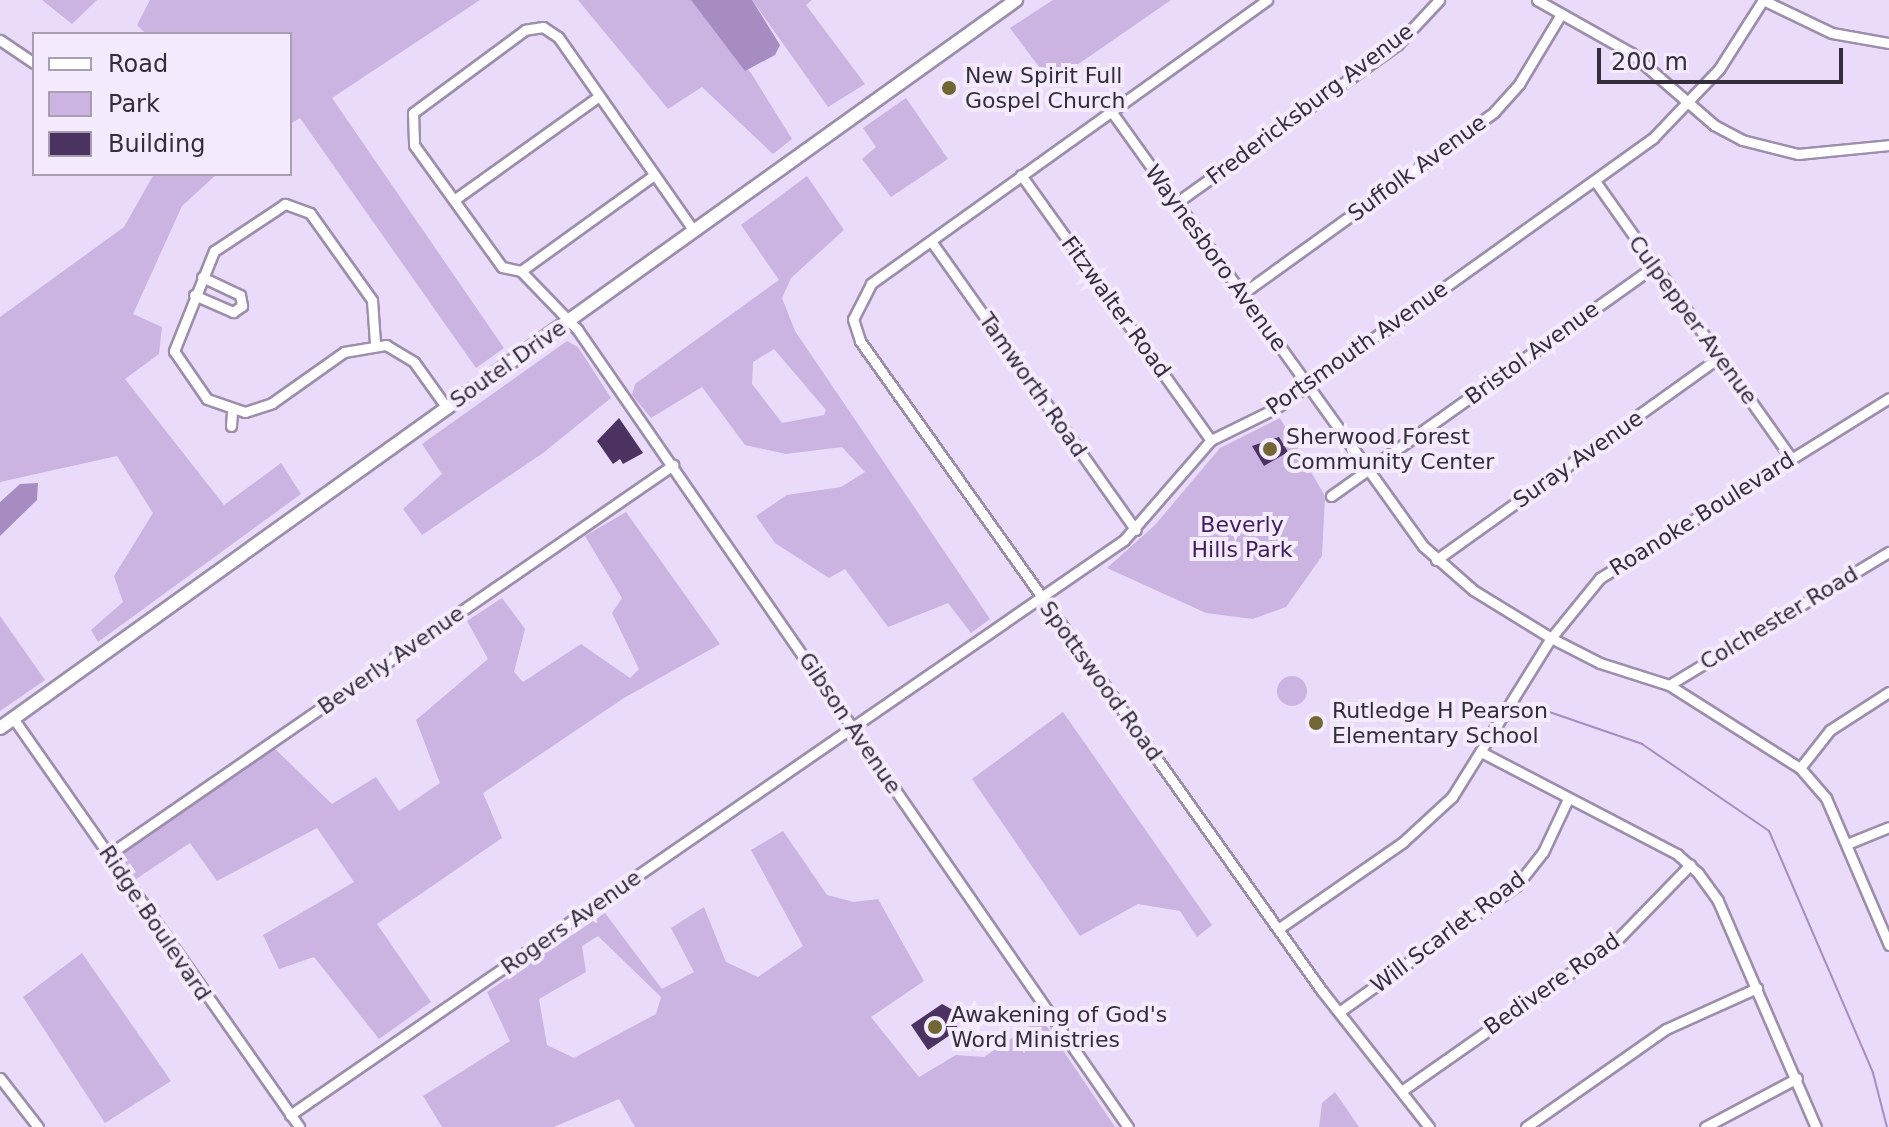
<!DOCTYPE html>
<html>
<head>
<meta charset="utf-8">
<style>
  body { margin:0 }
  #map { position:relative; width:1889px; height:1127px; overflow:hidden; background:#ebdbfb; font-family:"DejaVu Sans",sans-serif }
  div>[style] { position:absolute }
  [style*='--x'] { left:calc(var(--x)*1px); top:calc(var(--y)*1px); width:calc(var(--w)*1px); rotate:calc(var(--a)*1deg) }
  .green>* { inset:0; background:#cbb3e2 }
  .round { border-radius:50% }
  .water>* { inset:0; background:#a78cc1 }
  .stream>* { height:2px; margin:-1px; padding:0 1px; transform-origin:1px; border-radius:1px; background:#a78cc1 }
  .building>* { inset:0; background:#4b3260 }
  .roads { filter:drop-shadow(2px 0 #9d8eac) drop-shadow(-2px 0 #9d8eac) drop-shadow(0 2px #9d8eac) drop-shadow(0 -2px #9d8eac) }
  .minor>* { height:9px; margin:-4.5px; padding:0 4.5px; transform-origin:4.5px; border-radius:4.5px; background:#fff }
  .major>* { height:12px; margin:-6px; padding:0 6px; transform-origin:6px; border-radius:6px; background:#fff }
  .dots>* { width:22px; height:22px; translate:-50% -50%; box-sizing:border-box; border:4px solid #f5ebff; border-radius:50% }
  span { translate:-50% -50%; white-space:nowrap; text-align:center; line-height:1.15; -webkit-text-stroke:8px #f5ebff; paint-order:stroke }
  .poi-label { font-size:22px; color:#342e3a }
  .left { translate:0 -50%; text-align:left }
  .street-label { font-size:22px; color:#342e3a }
  .park-label { font-size:22px; color:#411c5c }
  .legend { position:absolute; left:32px; top:32px; width:260px; height:144px; box-sizing:border-box; background:#f5ebff; border:2px solid #a89fb0; margin:0; padding:10px 14px; list-style:none; font-size:24px; color:#342e3a }
  .legend li { display:flex; align-items:center; gap:16px; height:40px }
  .legend b { width:40px; border:2px solid #a89fb0 }
  .scale { position:absolute; left:1597px; top:48px; width:246px; height:36px; box-sizing:border-box; border:4px solid #342e3a; border-top:0; padding-left:10px; font-size:24px; line-height:28px; white-space:nowrap; color:#342e3a; -webkit-text-stroke:6px #f5ebff; paint-order:stroke }
</style>
</head>
<body>
<div id="map">
  <div class="green">
    <div style="clip-path:polygon(42px 0,97px 0,72px 24px)"></div>
    <div style="clip-path:polygon(150px 0,480px 0,332px 98px,504px 348px,476px 368px,300px 118px,290px 124px,290px 34px,146px 34px,137px 25px)"></div>
    <div style="clip-path:polygon(578px 0,691px 0,751px 73px,792px 139px,773px 154px,702px 87px,668px 109px)"></div>
    <div style="clip-path:polygon(752px 0,812px 0,806px 5px,865px 84px,828px 107px)"></div>
    <div style="clip-path:polygon(1053px 0,1171px 0,1051px 83px,1010px 28px)"></div>
    <div style="clip-path:polygon(906px 98px,948px 159px,891px 197px,862px 159px,876px 147px,863px 128px)"></div>
    <div style="clip-path:polygon(154px 174px,217px 174px,182px 206px,133px 314px,162px 327px,159px 354px,125px 379px,224px 505px,281px 463px,301px 494px,98px 642px,91px 630px,123px 602px,114px 576px,153px 513px,117px 456px,0 482px,0 317px,124px 227px)"></div>
    <div style="clip-path:polygon(evenodd,807px 176px,844px 230px,791px 278px,782px 298px,795px 331px,990px 619px,971px 633px,948px 603px,888px 627px,845px 569px,829px 578px,775px 543px,756px 516px,787px 495px,841px 487px,865px 472px,842px 447px,786px 454px,745px 445px,702px 387px,651px 418px,632px 395px,635px 384px,779px 280px,741px 225px,807px 176px,774px 349px,826px 410px,824px 415px,782px 423px,752px 384px,753px 362px,774px 349px)"></div>
    <div style="clip-path:polygon(567px 341px,578px 347px,611px 398px,543px 453px,422px 535px,403px 509px,442px 474px,422px 444px)"></div>
    <div style="clip-path:polygon(1280px 418px,1325px 496px,1322px 556px,1286px 607px,1253px 619px,1206px 613px,1107px 568px,1155px 525px,1220px 448px)"></div>
    <div style="clip-path:polygon(626px 512px,720px 644px,624px 698px,483px 793px,502px 838px,377px 924px,431px 1002px,379px 1039px,314px 957px,279px 969px,263px 935px,354px 882px,317px 828px,217px 881px,190px 843px,136px 879px,119px 854px,274px 748px,332px 804px,376px 777px,399px 811px,440px 783px,416px 720px,488px 659px,467px 621px,502px 598px,525px 629px,514px 672px,523px 682px,581px 644px,630px 678px,639px 669px,612px 613px,622px 598px,585px 536px)"></div>
    <div style="clip-path:polygon(0 616px,45px 680px,0 711px)"></div>
    <div class="round" style="left:1277px;top:676px;width:30px;height:30px"></div>
    <div style="clip-path:polygon(1063px 712px,1212px 925px,1197px 937px,1180px 911px,1138px 904px,1080px 936px,972px 779px)"></div>
    <div style="clip-path:polygon(evenodd,783px 831px,827px 895px,854px 902px,878px 899px,924px 981px,871px 1017px,919px 1077px,956px 1055px,984px 1057px,1041px 1018px,1115px 1127px,635px 1127px,619px 1099px,554px 1127px,442px 1127px,423px 1096px,510px 1041px,487px 992px,605px 913px,662px 989px,694px 972px,671px 928px,704px 907px,726px 962px,758px 977px,803px 946px,751px 850px,783px 831px,598px 936px,661px 997px,656px 1014px,574px 1058px,547px 1045px,539px 999px,586px 972px,582px 946px,598px 936px)"></div>
    <div style="clip-path:polygon(82px 953px,171px 1081px,105px 1123px,23px 997px)"></div>
    <div style="clip-path:polygon(1335px 1092px,1359px 1127px,1319px 1127px,1322px 1103px)"></div>
  </div>
  <div class="water">
    <div style="clip-path:polygon(691px 0,752px 0,780px 45px,775px 55px,745px 71px)"></div>
    <div style="clip-path:polygon(38px 483px,37px 500px,0 536px,0 502px,20px 484px)"></div>
  </div>
  <div class="stream">
    <div style="--x:1529;--y:705;--w:120;--a:19"></div>
    <div style="--x:1642;--y:744;--w:154;--a:34.4"></div>
    <div style="--x:1769;--y:831;--w:263;--a:66.7"></div>
    <div style="--x:1873;--y:1073;--w:56;--a:75.5"></div>
  </div>
  <div class="building">
    <div style="clip-path:polygon(619px 418px,643px 453px,623px 464px,620px 459px,613px 464px,597px 441px)"></div>
    <div style="clip-path:polygon(1279px 437px,1288px 452px,1264px 466px,1252px 446px)"></div>
    <div style="clip-path:polygon(942px 1004px,962px 1015px,953px 1021px,959px 1029px,928px 1050px,911px 1025px)"></div>
  </div>
  <div class="roads">
    <div class="minor">
      <div style="--x:1267;--y:0;--w:487;--a:144.4"></div>
      <div style="--x:871;--y:284;--w:39;--a:117"></div>
      <div style="--x:853;--y:319;--w:23;--a:72"></div>
      <div style="--x:860;--y:341;--w:797;--a:54.6"></div>
      <div style="--x:1322;--y:991;--w:173;--a:51.8"></div>
      <div style="--x:1537;--y:0;--w:108;--a:29.4"></div>
      <div style="--x:1631;--y:53;--w:110;--a:40.9"></div>
      <div style="--x:1714;--y:125;--w:32;--a:28"></div>
      <div style="--x:1742;--y:140;--w:58;--a:14"></div>
      <div style="--x:1798;--y:154;--w:91;--a:-5.6"></div>
      <div style="--x:1763;--y:0;--w:76;--a:25.6"></div>
      <div style="--x:1832;--y:33;--w:58;--a:10"></div>
      <div style="--x:0;--y:40;--w:41;--a:34.1"></div>
      <div style="--x:1111;--y:111;--w:535;--a:54.35"></div>
      <div style="--x:1423;--y:546;--w:67;--a:41.3"></div>
      <div style="--x:1473;--y:590;--w:92;--a:31.6"></div>
      <div style="--x:1551;--y:638;--w:55;--a:27"></div>
      <div style="--x:1600;--y:663;--w:72;--a:17.7"></div>
      <div style="--x:1669;--y:685;--w:155;--a:32.4"></div>
      <div style="--x:1800;--y:768;--w:40;--a:49"></div>
      <div style="--x:1826;--y:798;--w:160;--a:66.8"></div>
      <div style="--x:1021;--y:175;--w:326;--a:54.4"></div>
      <div style="--x:1595;--y:181;--w:339;--a:54.7"></div>
      <div style="--x:454;--y:200;--w:178;--a:-35.6"></div>
      <div style="--x:1176;--y:203;--w:273;--a:-35.6"></div>
      <div style="--x:1398;--y:44;--w:60;--a:-47"></div>
      <div style="--x:694;--y:231;--w:237;--a:-125"></div>
      <div style="--x:558;--y:37;--w:18;--a:-146"></div>
      <div style="--x:543;--y:27;--w:18;--a:171"></div>
      <div style="--x:525;--y:30;--w:139;--a:143.5"></div>
      <div style="--x:413;--y:113;--w:32;--a:88"></div>
      <div style="--x:414;--y:145;--w:150;--a:54.2"></div>
      <div style="--x:502;--y:267;--w:19;--a:12"></div>
      <div style="--x:521;--y:271;--w:81;--a:46"></div>
      <div style="--x:577;--y:329;--w:970;--a:55.38"></div>
      <div style="--x:931;--y:241;--w:354;--a:54.7"></div>
      <div style="--x:521;--y:271;--w:164;--a:-35.8"></div>
      <div style="--x:1242;--y:294;--w:311;--a:-35.8"></div>
      <div style="--x:1494;--y:112;--w:38;--a:-48"></div>
      <div style="--x:1519;--y:84;--w:82;--a:-59"></div>
      <div style="--x:194;--y:295;--w:43;--a:23.6"></div>
      <div style="--x:233;--y:312;--w:11;--a:-34"></div>
      <div style="--x:242;--y:306;--w:11;--a:-100"></div>
      <div style="--x:240;--y:295;--w:42;--a:-154.7"></div>
      <div style="--x:375;--y:343;--w:43;--a:-94"></div>
      <div style="--x:372;--y:300;--w:107;--a:-125.5"></div>
      <div style="--x:310;--y:213;--w:27;--a:-160"></div>
      <div style="--x:285;--y:204;--w:85;--a:146.5"></div>
      <div style="--x:214;--y:251;--w:108;--a:111.8"></div>
      <div style="--x:174;--y:351;--w:58;--a:55.5"></div>
      <div style="--x:207;--y:399;--w:40;--a:18.9"></div>
      <div style="--x:245;--y:412;--w:28;--a:-18"></div>
      <div style="--x:272;--y:403;--w:88;--a:-35.3"></div>
      <div style="--x:344;--y:352;--w:43;--a:-9.5"></div>
      <div style="--x:386;--y:345;--w:33;--a:31"></div>
      <div style="--x:414;--y:362;--w:57;--a:54.3"></div>
      <div style="--x:231;--y:426;--w:14;--a:-86"></div>
      <div style="--x:1331;--y:496;--w:397;--a:-35.4"></div>
      <div style="--x:1436;--y:560;--w:349;--a:-35.6"></div>
      <div style="--x:1669;--y:685;--w:257;--a:-31.2"></div>
      <div style="--x:13;--y:718;--w:499;--a:55"></div>
      <div style="--x:1483;--y:753;--w:219;--a:27.5"></div>
      <div style="--x:1677;--y:854;--w:28;--a:42"></div>
      <div style="--x:1698;--y:873;--w:34;--a:54"></div>
      <div style="--x:1718;--y:901;--w:246;--a:66.6"></div>
      <div style="--x:1800;--y:768;--w:48;--a:-51.7"></div>
      <div style="--x:1830;--y:730;--w:70;--a:-32.8"></div>
      <div style="--x:1847;--y:844;--w:45;--a:-22"></div>
      <div style="--x:108;--y:855;--w:687;--a:-34.62"></div>
      <div style="--x:1278;--y:929;--w:152;--a:-34.8"></div>
      <div style="--x:1403;--y:842;--w:67;--a:-42.6"></div>
      <div style="--x:1452;--y:797;--w:187;--a:-58.1"></div>
      <div style="--x:1551;--y:638;--w:77;--a:-50.8"></div>
      <div style="--x:1600;--y:578;--w:340;--a:-31.9"></div>
      <div style="--x:1339;--y:1012;--w:219;--a:-35.5"></div>
      <div style="--x:1517;--y:885;--w:42;--a:-51.8"></div>
      <div style="--x:1543;--y:852;--w:56;--a:-64.8"></div>
      <div style="--x:0;--y:1078;--w:62;--a:52.2"></div>
      <div style="--x:1403;--y:1090;--w:261;--a:-35"></div>
      <div style="--x:1617;--y:940;--w:105;--a:-45.8"></div>
      <div style="--x:290;--y:1115;--w:1013;--a:-34.58"></div>
      <div style="--x:1124;--y:540;--w:133;--a:-49"></div>
      <div style="--x:1211;--y:440;--w:72;--a:-26.2"></div>
      <div style="--x:1276;--y:408;--w:464;--a:-35.6"></div>
      <div style="--x:1653;--y:138;--w:95;--a:-46.3"></div>
      <div style="--x:1719;--y:69;--w:82;--a:-57.5"></div>
      <div style="--x:1526;--y:1127;--w:171;--a:-35"></div>
      <div style="--x:1666;--y:1029;--w:100;--a:-24.3"></div>
      <div style="--x:1705;--y:1127;--w:104;--a:-28"></div>
    </div>
    <div class="major">
      <div style="--x:0;--y:728;--w:1250;--a:-35.62"></div>
    </div>
  </div>
  <div class="dots">
    <div style="left:949px;top:88px;background:#726734"></div>
    <div style="left:1270px;top:449px;background:#726734"></div>
    <div style="left:1316px;top:723px;background:#726734"></div>
    <div style="left:935px;top:1027px;background:#726734"></div>
  </div>
  <div class="poi-label">
    <span class="left" style="left:965px;top:88px">New Spirit Full<br>Gospel Church</span>
    <span class="left" style="left:1286px;top:449px">Sherwood Forest<br>Community Center</span>
    <span class="left" style="left:1332px;top:723px">Rutledge H Pearson<br>Elementary School</span>
    <span class="left" style="left:951px;top:1027px">Awakening of God's<br>Word Ministries</span>
  </div>
  <div class="street-label">
    <span style="left:1310px;top:104px;rotate:-37deg">Fredericksburg Avenue</span>
    <span style="left:1417px;top:168px;rotate:-36deg">Suffolk Avenue</span>
    <span style="left:1216px;top:258px;rotate:54deg">Waynesboro Avenue</span>
    <span style="left:1116px;top:307px;rotate:54deg">Fitzwalter Road</span>
    <span style="left:1693px;top:320px;rotate:54deg">Culpepper Avenue</span>
    <span style="left:1357px;top:348px;rotate:-35deg">Portsmouth Avenue</span>
    <span style="left:1532px;top:353px;rotate:-36deg">Bristol Avenue</span>
    <span style="left:508px;top:364px;rotate:-35deg">Soutel Drive</span>
    <span style="left:1033px;top:385px;rotate:55deg">Tamworth Road</span>
    <span style="left:1578px;top:459px;rotate:-35deg">Suray Avenue</span>
    <span style="left:1702px;top:514px;rotate:-32deg">Roanoke Boulevard</span>
    <span style="left:1779px;top:618px;rotate:-31deg">Colchester Road</span>
    <span style="left:391px;top:660px;rotate:-35deg">Beverly Avenue</span>
    <span style="left:1101px;top:681px;rotate:54deg">Spottswood Road</span>
    <span style="left:850px;top:723px;rotate:56deg">Gibson Avenue</span>
    <span style="left:571px;top:922px;rotate:-35deg">Rogers Avenue</span>
    <span style="left:155px;top:923px;rotate:56deg">Ridge Boulevard</span>
    <span style="left:1448px;top:932px;rotate:-37deg">Will Scarlet Road</span>
    <span style="left:1552px;top:984px;rotate:-35deg">Bedivere Road</span>
  </div>
  <div class="park-label">
    <span style="left:1242px;top:537px">Beverly<br>Hills Park</span>
  </div>
  <ul class="legend">
  <li><b style="height:10px;background:#fff"></b>Road</li>
  <li><b style="height:22px;background:#cbb3e2"></b>Park</li>
  <li><b style="height:22px;background:#4b3260"></b>Building</li>
  </ul>
  <div class="scale">200 m</div>
</div>
</body>
</html>
